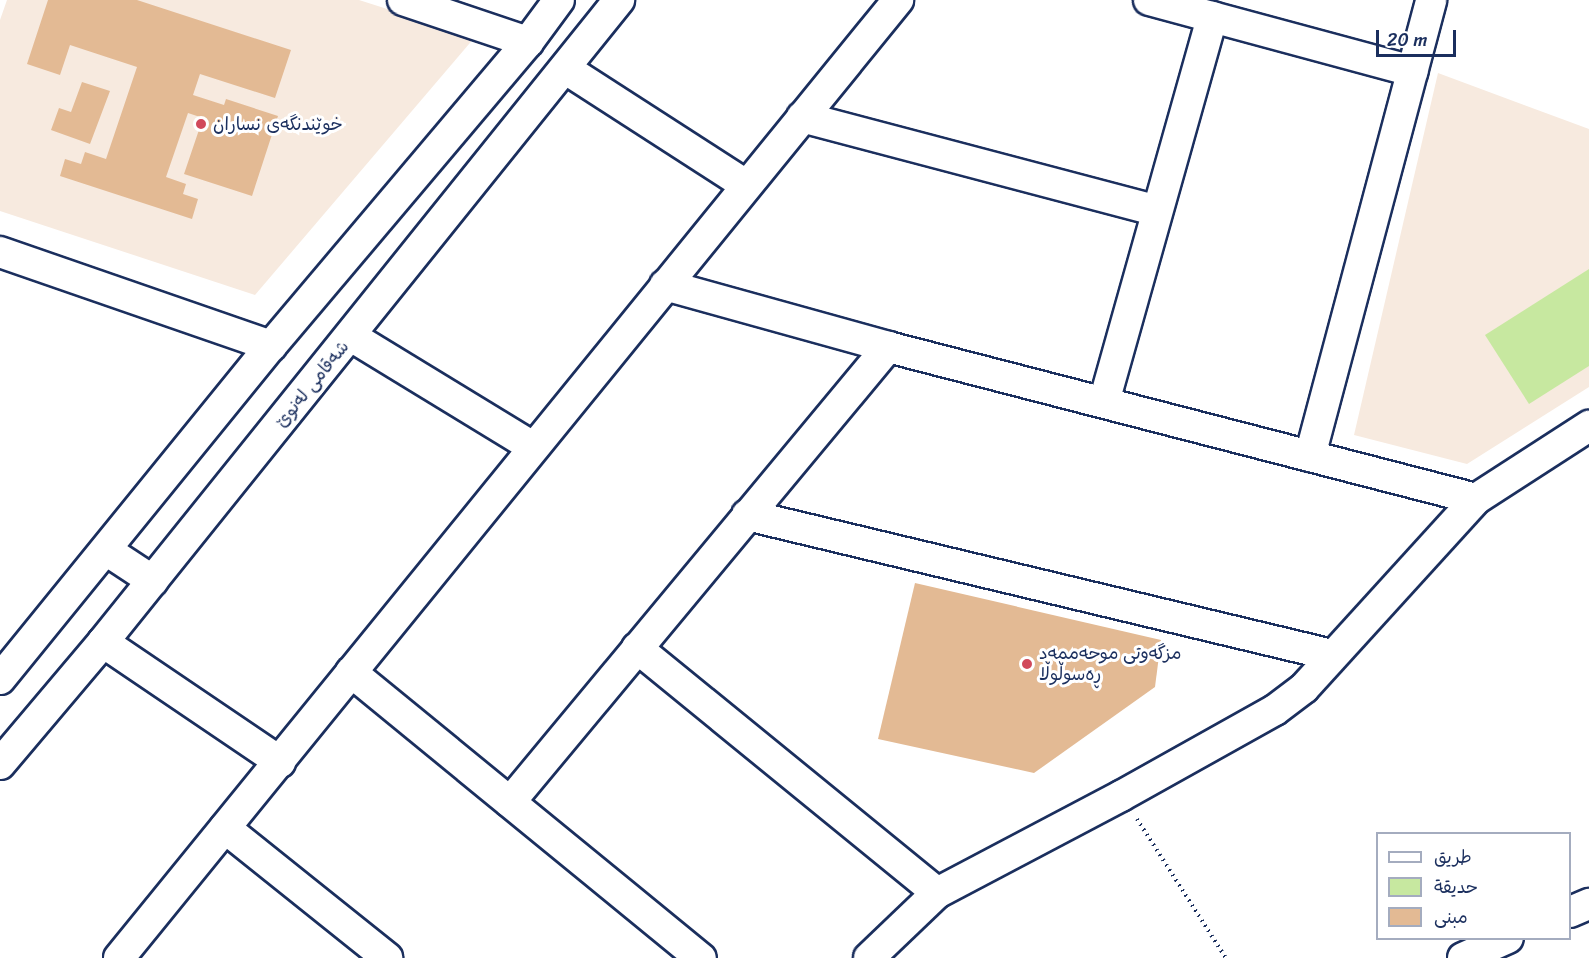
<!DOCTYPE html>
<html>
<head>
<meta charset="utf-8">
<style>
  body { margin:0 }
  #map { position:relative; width:1589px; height:958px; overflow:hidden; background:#fff; font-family:Sriracha,"Playpen Sans Arabic",sans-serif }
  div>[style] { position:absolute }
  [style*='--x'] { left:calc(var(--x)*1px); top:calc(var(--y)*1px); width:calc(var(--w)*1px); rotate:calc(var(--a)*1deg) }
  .built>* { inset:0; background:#f7eadf }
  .green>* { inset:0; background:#c7e8a0 }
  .building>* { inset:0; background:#e3ba94 }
  .path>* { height:4px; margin-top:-2px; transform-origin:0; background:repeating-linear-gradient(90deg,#1b2f5e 0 1.5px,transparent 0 6px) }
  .roads { filter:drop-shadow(2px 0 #1b2f5e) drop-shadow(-2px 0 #1b2f5e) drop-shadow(0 2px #1b2f5e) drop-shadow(0 -2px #1b2f5e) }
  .minor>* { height:30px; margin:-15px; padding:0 15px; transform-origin:15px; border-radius:15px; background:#fff }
  .dots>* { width:16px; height:16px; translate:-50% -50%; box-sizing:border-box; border:3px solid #fff; border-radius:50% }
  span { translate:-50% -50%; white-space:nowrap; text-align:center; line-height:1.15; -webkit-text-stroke:6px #fff; paint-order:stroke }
  .poi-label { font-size:18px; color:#1b2f5e }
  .left { translate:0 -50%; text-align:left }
  .street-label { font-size:18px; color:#1b2f5e }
  .legend { position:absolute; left:1376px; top:832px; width:195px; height:108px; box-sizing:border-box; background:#fff; border:2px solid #a4acbf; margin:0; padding:8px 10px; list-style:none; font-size:18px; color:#1b2f5e }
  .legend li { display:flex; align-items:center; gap:12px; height:30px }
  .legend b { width:30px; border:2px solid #a4acbf }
  .scale { position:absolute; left:1376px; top:30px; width:80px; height:27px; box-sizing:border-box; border:3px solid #1b2f5e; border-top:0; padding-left:8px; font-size:18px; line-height:21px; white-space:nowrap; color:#1b2f5e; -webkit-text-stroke:4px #fff; paint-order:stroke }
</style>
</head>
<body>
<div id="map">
  <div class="built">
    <div style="clip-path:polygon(7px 0,359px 0,475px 37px,255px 295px,0 211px,0 20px)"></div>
    <div style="clip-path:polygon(1438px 73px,1589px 129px,1589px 387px,1467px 464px,1354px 435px)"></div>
  </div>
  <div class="green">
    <div style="clip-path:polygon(1589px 269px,1589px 366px,1529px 404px,1485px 335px)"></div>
  </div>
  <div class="building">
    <div style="clip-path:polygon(48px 0,137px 0,291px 50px,275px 98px,200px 74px,193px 95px,224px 105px,226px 99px,278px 116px,252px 196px,184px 174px,203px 118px,188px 113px,166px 177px,186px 184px,183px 194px,198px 199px,192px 219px,60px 176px,65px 159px,81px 164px,85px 152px,106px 159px,137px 67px,70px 45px,60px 75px,27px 64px)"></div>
    <div style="clip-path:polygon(82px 82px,110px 91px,90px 144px,51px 130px,59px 108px,71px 112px)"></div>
    <div style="clip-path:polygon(915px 583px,1161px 640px,1155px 687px,1034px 773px,878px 739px)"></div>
  </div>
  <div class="path">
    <div style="--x:1137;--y:819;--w:165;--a:57.4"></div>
  </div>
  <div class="roads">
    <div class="minor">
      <div style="--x:403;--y:0;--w:132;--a:18.6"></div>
      <div style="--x:1149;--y:0;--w:273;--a:15.1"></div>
      <div style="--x:566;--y:69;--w:214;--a:32.8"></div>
      <div style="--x:802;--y:117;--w:367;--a:14.8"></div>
      <div style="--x:0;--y:252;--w:287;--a:19.1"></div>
      <div style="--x:665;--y:285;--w:231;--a:15.5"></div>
      <div style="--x:888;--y:347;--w:607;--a:14.49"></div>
      <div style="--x:351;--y:336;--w:213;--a:31.4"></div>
      <div style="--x:1104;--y:402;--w:400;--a:-74.3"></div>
      <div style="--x:1310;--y:456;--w:472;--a:-75.1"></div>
      <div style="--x:747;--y:515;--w:602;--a:13.46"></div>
      <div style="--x:106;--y:550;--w:56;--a:33.4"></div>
      <div style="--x:103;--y:642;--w:214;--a:34.1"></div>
      <div style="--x:637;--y:648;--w:387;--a:39.2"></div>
      <div style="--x:351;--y:672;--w:452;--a:39.3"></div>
      <div style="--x:0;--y:679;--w:429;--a:-50.9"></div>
      <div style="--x:271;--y:346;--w:398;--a:-49.8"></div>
      <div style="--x:528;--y:42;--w:52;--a:-53.6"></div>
      <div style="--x:0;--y:764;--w:160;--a:-49.8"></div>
      <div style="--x:103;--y:642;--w:824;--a:-51.21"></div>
      <div style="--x:510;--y:802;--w:592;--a:-50.28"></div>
      <div style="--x:225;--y:828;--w:208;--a:38.7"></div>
      <div style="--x:1570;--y:912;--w:21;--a:-23"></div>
      <div style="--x:119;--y:958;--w:1235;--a:-50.88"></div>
      <div style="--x:869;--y:958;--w:94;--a:-43.7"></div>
      <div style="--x:937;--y:893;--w:208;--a:-27.8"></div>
      <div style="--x:1121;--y:796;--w:176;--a:-29.2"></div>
      <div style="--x:1275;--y:710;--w:36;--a:-37"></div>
      <div style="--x:1304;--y:688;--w:256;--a:-47.7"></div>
      <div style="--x:1476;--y:499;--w:135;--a:-32.9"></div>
      <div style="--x:1463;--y:958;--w:49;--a:-24"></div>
    </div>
  </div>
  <div class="dots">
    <div style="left:201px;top:124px;background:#d1495b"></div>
    <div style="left:1027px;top:664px;background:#d1495b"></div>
  </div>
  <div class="poi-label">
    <span class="left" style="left:213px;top:124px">خوێندنگەی نساران</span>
    <span class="left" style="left:1039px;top:664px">مزگەوتی موحەممەد<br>ڕەسوڵوڵا</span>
  </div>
  <div class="street-label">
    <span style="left:312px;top:384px;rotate:-51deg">شەقامی لەنوێ</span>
  </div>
  <ul class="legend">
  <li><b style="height:8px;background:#fff"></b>طريق</li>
  <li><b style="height:16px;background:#c7e8a0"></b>حديقة</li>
  <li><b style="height:16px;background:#e3ba94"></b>مبنى</li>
  </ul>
  <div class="scale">20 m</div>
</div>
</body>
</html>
